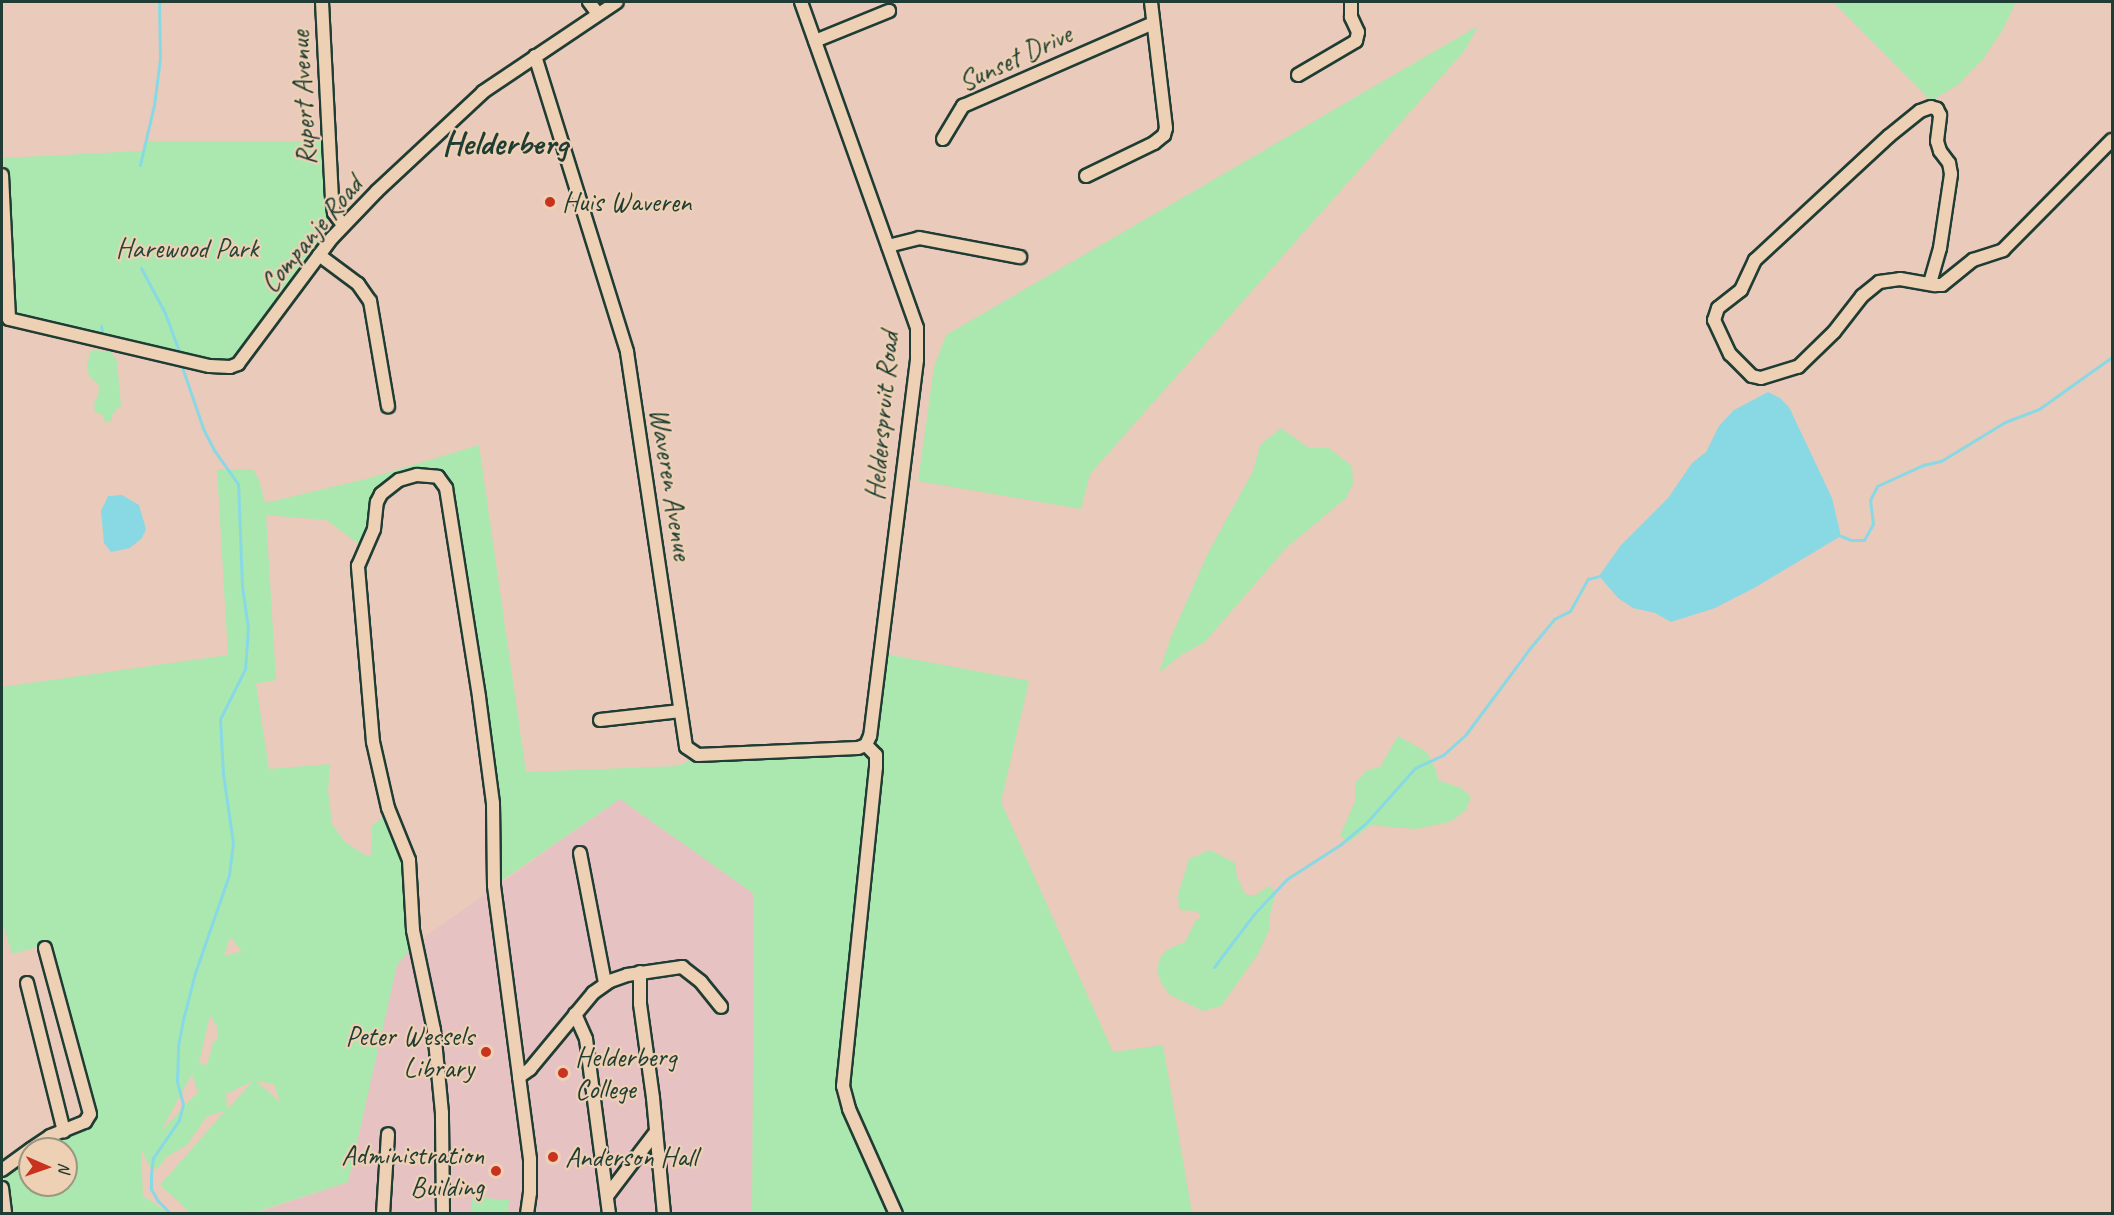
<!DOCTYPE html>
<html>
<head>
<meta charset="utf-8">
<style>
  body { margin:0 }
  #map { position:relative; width:2114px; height:1215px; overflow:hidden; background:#eacaba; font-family:Caveat,sans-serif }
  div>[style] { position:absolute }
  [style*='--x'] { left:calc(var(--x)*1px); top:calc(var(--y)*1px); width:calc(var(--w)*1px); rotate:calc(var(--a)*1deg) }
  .built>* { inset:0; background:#e6c2c2 }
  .green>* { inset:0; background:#aae8af }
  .water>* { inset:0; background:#89d9e5 }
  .stream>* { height:3px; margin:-1.5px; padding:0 1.5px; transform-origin:1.5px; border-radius:1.5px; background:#89d9e5 }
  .roads { filter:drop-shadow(2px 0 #1f3d34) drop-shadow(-2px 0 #1f3d34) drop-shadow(0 2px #1f3d34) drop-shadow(0 -2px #1f3d34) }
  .minor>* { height:12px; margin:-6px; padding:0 6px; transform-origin:6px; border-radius:6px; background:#eed1b4 }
  .dots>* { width:16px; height:16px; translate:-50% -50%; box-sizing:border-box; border:3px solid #eed1b4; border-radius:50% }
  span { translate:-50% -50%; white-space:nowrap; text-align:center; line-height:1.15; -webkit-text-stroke:4.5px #eed1b4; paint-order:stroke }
  .street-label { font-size:28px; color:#1f3d34 }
  .poi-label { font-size:28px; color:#1f3d34 }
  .left { translate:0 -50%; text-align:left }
  .right { translate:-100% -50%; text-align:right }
  .park-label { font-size:28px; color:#26463a }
  .district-label { font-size:34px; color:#1f3d34; font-weight:700 }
  .frame { position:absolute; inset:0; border:3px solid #1f3d34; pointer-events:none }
  .north { position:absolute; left:18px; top:1137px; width:60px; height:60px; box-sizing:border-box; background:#eed1b4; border:2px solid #9b9681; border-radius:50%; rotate:92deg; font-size:16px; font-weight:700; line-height:24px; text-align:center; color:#1f3d34 }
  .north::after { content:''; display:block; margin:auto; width:21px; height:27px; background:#c8321e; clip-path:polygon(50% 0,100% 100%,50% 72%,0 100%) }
</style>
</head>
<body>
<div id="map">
  <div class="built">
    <div style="clip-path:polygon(620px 799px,755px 894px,752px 1213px,255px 1214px,348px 1182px,397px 965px,416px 943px)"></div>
  </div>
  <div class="green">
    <div style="clip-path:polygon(1833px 2px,2016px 2px,2002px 31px,1983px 59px,1959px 84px,1931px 101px)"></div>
    <div style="clip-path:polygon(1478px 26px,1465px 50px,1090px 474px,1081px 509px,918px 481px,934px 367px,946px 335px)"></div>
    <div style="clip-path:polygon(145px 141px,324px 141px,328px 234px,242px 353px,216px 363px,13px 313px,4px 158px,142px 151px)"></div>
    <div style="clip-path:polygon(94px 350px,111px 352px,117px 361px,121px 405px,112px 415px,112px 422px,105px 422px,103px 415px,95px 412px,94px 403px,98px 396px,99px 385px,89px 376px,87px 366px,90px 352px)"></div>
    <div style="clip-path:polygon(1281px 428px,1309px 448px,1329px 448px,1352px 466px,1353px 484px,1346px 498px,1286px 548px,1205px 642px,1181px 655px,1159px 673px,1171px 637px,1208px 553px,1253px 471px,1260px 445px)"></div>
    <div style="clip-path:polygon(evenodd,479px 445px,526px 772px,678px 766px,693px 759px,867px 752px,873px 758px,836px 1097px,888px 1213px,752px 1213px,754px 894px,620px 799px,494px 886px,493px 803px,446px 488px,434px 475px,388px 488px,366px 545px,359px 544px,326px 520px,266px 515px,276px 680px,256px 684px,269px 769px,330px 764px,328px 790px,332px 824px,345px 842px,363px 854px,371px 856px,372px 826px,383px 817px,399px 847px,403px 864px,405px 914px,412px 913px,416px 943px,397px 965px,348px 1182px,256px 1212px,254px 1210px,251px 1213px,191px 1213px,160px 1185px,225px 1111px,207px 1116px,187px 1145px,168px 1156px,157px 1169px,149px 1166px,141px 1149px,143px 1196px,169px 1213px,7px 1213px,2px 1177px,7px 1167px,30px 1152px,30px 1185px,66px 1185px,66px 1149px,35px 1149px,88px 1123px,49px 944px,12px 954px,2px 921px,2px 687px,228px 655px,217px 469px,253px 469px,259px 480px,265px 503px,370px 478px,479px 445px,230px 937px,242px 951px,224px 956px,230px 937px,479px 445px,210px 1015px,217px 1027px,218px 1039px,213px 1043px,207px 1065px,199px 1063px,210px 1015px,479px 445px,192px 1074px,198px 1092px,164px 1128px,163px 1127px,192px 1074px,479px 445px,253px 1081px,227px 1110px,227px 1109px,226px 1094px,253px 1081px,479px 445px,256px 1081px,274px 1084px,280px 1102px,256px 1081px)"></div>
    <div style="clip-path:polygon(880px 653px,1029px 681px,1001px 802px,1113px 1052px,1163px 1045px,1192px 1213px,896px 1213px,844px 1094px,876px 767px,868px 742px)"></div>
    <div style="clip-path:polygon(1398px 736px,1427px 752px,1436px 770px,1438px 780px,1461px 788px,1471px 797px,1466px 810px,1450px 822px,1415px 829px,1371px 825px,1349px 842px,1340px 836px,1355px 801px,1355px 783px,1367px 770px,1380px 767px)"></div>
    <div style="clip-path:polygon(1210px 850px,1235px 863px,1237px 877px,1245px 894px,1254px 896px,1269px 886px,1276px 892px,1269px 919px,1270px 928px,1258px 954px,1221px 1006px,1203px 1011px,1170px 995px,1161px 983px,1157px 969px,1161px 956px,1168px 949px,1185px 942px,1196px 920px,1200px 918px,1200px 914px,1196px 911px,1179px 910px,1178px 895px,1189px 859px)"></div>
    <div style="clip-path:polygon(472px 1197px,509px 1200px,508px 1213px,471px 1213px)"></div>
  </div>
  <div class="water">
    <div style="clip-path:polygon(1768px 392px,1780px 398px,1789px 407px,1832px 498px,1841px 536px,1756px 587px,1715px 608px,1671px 622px,1655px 613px,1633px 608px,1618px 598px,1599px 576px,1621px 545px,1668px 498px,1692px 463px,1706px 452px,1719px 426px,1734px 410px)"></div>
    <div style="clip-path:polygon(122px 495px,139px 505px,146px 529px,142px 538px,130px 548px,111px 552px,104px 543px,101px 511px,108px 496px)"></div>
  </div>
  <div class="stream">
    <div style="--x:140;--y:165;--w:62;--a:-76.9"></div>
    <div style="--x:154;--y:105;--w:46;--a:-82.6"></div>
    <div style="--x:160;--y:59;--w:57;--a:-91"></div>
    <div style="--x:141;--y:268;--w:51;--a:61.9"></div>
    <div style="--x:165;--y:313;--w:44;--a:69.9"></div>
    <div style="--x:101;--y:326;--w:11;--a:80"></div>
    <div style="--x:1841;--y:536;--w:11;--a:22"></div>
    <div style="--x:1851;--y:540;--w:13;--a:0"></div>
    <div style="--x:1864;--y:540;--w:18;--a:-61"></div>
    <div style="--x:1873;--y:524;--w:24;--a:-97"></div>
    <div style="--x:1870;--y:500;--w:16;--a:-63"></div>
    <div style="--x:1877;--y:486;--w:51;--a:-24.5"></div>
    <div style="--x:1923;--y:465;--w:18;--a:-13"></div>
    <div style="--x:1941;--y:461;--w:75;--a:-31.4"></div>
    <div style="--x:2005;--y:422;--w:36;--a:-21"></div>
    <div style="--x:2039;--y:409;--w:90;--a:-35.5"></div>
    <div style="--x:1214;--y:967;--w:66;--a:-53"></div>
    <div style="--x:1254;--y:914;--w:48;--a:-46.7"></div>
    <div style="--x:1287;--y:879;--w:64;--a:-32.9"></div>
    <div style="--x:1341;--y:844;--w:34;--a:-40"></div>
    <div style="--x:1367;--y:822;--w:72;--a:-48.4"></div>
    <div style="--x:1415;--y:768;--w:31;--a:-25"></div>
    <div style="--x:1443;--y:755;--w:31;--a:-42"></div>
    <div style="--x:1466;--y:734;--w:107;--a:-53.3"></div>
    <div style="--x:1530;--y:648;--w:38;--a:-50"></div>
    <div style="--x:1554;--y:619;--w:18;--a:-27"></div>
    <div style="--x:1570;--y:611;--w:37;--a:-61"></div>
    <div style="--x:1588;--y:579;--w:11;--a:-15"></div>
    <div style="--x:171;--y:1214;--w:18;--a:-135"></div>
    <div style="--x:158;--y:1201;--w:14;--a:-120"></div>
    <div style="--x:151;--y:1189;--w:15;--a:-90"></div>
    <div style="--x:151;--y:1174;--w:16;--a:-83"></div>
    <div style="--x:153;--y:1158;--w:46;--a:-55.6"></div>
    <div style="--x:179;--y:1120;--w:16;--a:-76"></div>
    <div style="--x:183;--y:1104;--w:24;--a:-105"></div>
    <div style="--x:177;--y:1081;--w:35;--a:-88"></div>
    <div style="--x:178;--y:1046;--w:31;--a:-79"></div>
    <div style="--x:184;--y:1016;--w:44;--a:-75.7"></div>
    <div style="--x:195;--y:973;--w:104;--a:-70.9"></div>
    <div style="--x:229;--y:875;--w:32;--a:-83"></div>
    <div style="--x:233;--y:843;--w:70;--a:-98.2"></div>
    <div style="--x:223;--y:774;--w:55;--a:-93.1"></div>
    <div style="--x:220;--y:719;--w:56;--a:-63.4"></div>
    <div style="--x:245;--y:669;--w:41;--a:-85.8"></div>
    <div style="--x:248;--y:628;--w:42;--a:-98.1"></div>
    <div style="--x:242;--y:586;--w:102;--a:-92.2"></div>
    <div style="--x:238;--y:484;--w:42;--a:-125.2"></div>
    <div style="--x:214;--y:450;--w:25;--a:-117"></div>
    <div style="--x:203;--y:428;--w:68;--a:-109"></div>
  </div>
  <div class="roads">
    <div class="minor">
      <div style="--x:322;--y:2;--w:195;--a:87.1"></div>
      <div style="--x:332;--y:197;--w:16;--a:83"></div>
      <div style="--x:334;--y:213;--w:15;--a:53"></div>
      <div style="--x:589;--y:2;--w:15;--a:53"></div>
      <div style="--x:801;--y:2;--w:346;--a:70.4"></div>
      <div style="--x:917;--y:328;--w:32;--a:90"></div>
      <div style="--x:917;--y:360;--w:379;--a:97.1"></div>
      <div style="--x:870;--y:736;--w:10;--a:114"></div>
      <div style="--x:815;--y:41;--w:80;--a:-22.1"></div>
      <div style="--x:535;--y:56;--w:310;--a:72.7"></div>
      <div style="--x:627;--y:352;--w:399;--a:81.5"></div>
      <div style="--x:686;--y:747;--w:14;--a:34"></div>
      <div style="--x:698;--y:755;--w:160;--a:-2.5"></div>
      <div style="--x:858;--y:748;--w:9;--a:-21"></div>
      <div style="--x:1298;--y:75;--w:67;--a:-30.4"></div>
      <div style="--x:1356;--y:41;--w:9;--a:-77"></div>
      <div style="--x:1358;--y:32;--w:17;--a:-115"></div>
      <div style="--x:1351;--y:17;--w:15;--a:-90"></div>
      <div style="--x:943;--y:139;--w:39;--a:-59"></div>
      <div style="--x:963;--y:106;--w:207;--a:-23.6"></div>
      <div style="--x:2;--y:175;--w:144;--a:87.2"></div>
      <div style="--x:1086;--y:176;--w:76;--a:-25.9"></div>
      <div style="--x:1154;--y:143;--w:13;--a:-39"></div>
      <div style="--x:1164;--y:135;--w:7;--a:-74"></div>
      <div style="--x:1166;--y:128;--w:127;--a:-96.8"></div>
      <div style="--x:888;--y:246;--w:32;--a:-14"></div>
      <div style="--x:919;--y:238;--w:103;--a:10.7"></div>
      <div style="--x:319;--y:255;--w:49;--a:36.6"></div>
      <div style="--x:358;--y:284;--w:21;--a:55"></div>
      <div style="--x:370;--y:301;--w:107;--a:80.3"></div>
      <div style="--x:1930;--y:283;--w:36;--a:-74"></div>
      <div style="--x:1940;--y:248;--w:75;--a:-81.5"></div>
      <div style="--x:1951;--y:174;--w:11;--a:-100"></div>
      <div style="--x:1949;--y:163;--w:15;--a:-127"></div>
      <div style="--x:1940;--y:151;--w:10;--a:-107"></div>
      <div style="--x:1937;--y:141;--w:26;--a:-83"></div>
      <div style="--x:1940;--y:115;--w:7;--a:-117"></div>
      <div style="--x:1937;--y:109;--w:6;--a:-162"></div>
      <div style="--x:1931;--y:107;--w:12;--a:160"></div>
      <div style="--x:1920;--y:111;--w:40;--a:141"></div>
      <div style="--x:1889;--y:136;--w:183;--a:137.2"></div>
      <div style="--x:1755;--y:260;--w:33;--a:115"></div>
      <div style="--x:1741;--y:290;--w:29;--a:142"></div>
      <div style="--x:1718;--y:308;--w:13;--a:108"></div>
      <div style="--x:1714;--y:320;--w:38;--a:65"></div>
      <div style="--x:1730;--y:354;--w:31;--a:45"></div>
      <div style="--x:1752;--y:376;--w:9;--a:13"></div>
      <div style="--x:1761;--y:378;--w:39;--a:-17"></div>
      <div style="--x:1798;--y:367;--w:50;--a:-44.2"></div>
      <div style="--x:1834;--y:332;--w:46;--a:-52.1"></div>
      <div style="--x:1862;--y:296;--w:22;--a:-39"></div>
      <div style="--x:1879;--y:282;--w:21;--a:-8"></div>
      <div style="--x:1900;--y:279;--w:36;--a:10"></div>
      <div style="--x:1935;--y:285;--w:7;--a:0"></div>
      <div style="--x:1942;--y:285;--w:40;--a:-39"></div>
      <div style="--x:1973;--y:260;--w:32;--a:-18"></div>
      <div style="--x:2003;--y:250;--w:155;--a:-45.3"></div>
      <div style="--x:9;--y:319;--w:206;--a:13.2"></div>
      <div style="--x:210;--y:366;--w:20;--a:3"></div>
      <div style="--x:230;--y:367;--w:9;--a:-21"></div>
      <div style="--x:238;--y:364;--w:157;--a:-53.3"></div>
      <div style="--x:332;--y:238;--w:65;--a:-46.2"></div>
      <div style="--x:377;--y:191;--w:145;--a:-43"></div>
      <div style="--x:483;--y:92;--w:161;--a:-33.9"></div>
      <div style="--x:600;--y:720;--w:81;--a:-6.4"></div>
      <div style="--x:866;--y:745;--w:14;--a:45"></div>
      <div style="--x:876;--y:755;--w:12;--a:90"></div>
      <div style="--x:876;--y:767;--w:321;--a:95.9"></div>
      <div style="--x:843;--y:1086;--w:24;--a:75"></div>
      <div style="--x:849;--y:1109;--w:115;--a:65.9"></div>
      <div style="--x:580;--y:853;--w:132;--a:79.1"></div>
      <div style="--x:640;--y:972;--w:32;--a:90"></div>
      <div style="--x:640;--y:1004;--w:95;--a:82.1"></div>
      <div style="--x:653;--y:1098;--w:117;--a:84.6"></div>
      <div style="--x:27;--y:983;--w:153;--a:76"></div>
      <div style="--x:575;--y:1014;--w:27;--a:66"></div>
      <div style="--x:586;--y:1039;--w:177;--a:82.5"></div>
      <div style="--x:31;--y:1149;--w:23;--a:-34"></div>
      <div style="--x:50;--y:1136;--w:38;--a:-22"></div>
      <div style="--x:85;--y:1122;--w:9;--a:-58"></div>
      <div style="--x:90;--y:1114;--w:172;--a:-105.2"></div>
      <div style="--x:2;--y:1170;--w:34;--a:-36"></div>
      <div style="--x:2;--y:1188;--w:26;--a:83"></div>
      <div style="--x:607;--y:1196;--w:79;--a:-52.7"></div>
      <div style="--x:383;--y:1214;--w:80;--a:-86.4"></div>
      <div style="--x:443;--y:1214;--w:101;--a:-90.6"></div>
      <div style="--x:442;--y:1113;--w:83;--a:-95.5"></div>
      <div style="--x:434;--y:1030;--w:102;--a:-101.9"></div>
      <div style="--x:413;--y:930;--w:70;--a:-93.3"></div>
      <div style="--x:409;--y:860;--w:56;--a:-112"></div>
      <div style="--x:388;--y:808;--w:68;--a:-102.8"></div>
      <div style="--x:373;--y:742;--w:177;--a:-94.9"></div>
      <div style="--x:358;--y:566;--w:40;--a:-66.6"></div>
      <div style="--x:374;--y:529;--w:27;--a:-84"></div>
      <div style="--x:377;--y:502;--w:9;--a:-63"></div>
      <div style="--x:381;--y:494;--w:23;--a:-38"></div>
      <div style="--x:399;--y:480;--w:19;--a:-16"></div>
      <div style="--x:417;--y:475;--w:21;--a:5"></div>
      <div style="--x:438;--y:477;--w:14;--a:54"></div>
      <div style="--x:446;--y:488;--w:212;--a:81"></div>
      <div style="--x:479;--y:697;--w:107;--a:82.5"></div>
      <div style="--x:493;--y:803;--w:83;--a:89.3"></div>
      <div style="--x:494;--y:886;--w:193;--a:82.5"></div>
      <div style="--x:527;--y:1214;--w:21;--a:-82"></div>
      <div style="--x:530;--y:1193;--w:34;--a:-90"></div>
      <div style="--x:530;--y:1159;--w:83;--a:-97.6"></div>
      <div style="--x:519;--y:1077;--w:14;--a:-36"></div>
      <div style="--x:530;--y:1069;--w:99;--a:-50.3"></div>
      <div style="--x:593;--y:993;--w:21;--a:-35"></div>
      <div style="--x:610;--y:981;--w:18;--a:-19"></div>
      <div style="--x:627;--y:975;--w:56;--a:-8.3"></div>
      <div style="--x:682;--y:967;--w:24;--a:38"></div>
      <div style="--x:701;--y:982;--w:32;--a:51"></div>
    </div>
  </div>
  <div class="dots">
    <div style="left:550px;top:202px;background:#c8321e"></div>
    <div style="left:486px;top:1052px;background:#c8321e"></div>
    <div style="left:563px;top:1073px;background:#c8321e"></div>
    <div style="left:553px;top:1157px;background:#c8321e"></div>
    <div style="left:496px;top:1171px;background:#c8321e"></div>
  </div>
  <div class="street-label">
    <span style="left:1015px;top:58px;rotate:-25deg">Sunset Drive</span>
    <span style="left:303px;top:98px;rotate:-93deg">Rupert Avenue</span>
    <span style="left:311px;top:234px;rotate:-50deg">Companje Road</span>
    <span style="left:882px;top:416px;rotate:-85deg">Helderspruit Road</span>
    <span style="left:671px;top:484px;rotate:81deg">Waveren Avenue</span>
  </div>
  <div class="poi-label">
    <span class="left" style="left:562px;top:202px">Huis Waveren</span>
    <span class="right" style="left:474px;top:1052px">Peter Wessels<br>Library</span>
    <span class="left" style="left:575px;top:1073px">Helderberg<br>College</span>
    <span class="right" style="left:484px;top:1171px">Administration<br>Building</span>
    <span class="left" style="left:565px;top:1157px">Anderson Hall</span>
  </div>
  <div class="park-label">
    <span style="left:187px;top:248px">Harewood Park</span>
  </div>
  <div class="district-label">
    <span style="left:505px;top:143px">Helderberg</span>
  </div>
  <div class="frame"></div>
  <div class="north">N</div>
</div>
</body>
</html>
